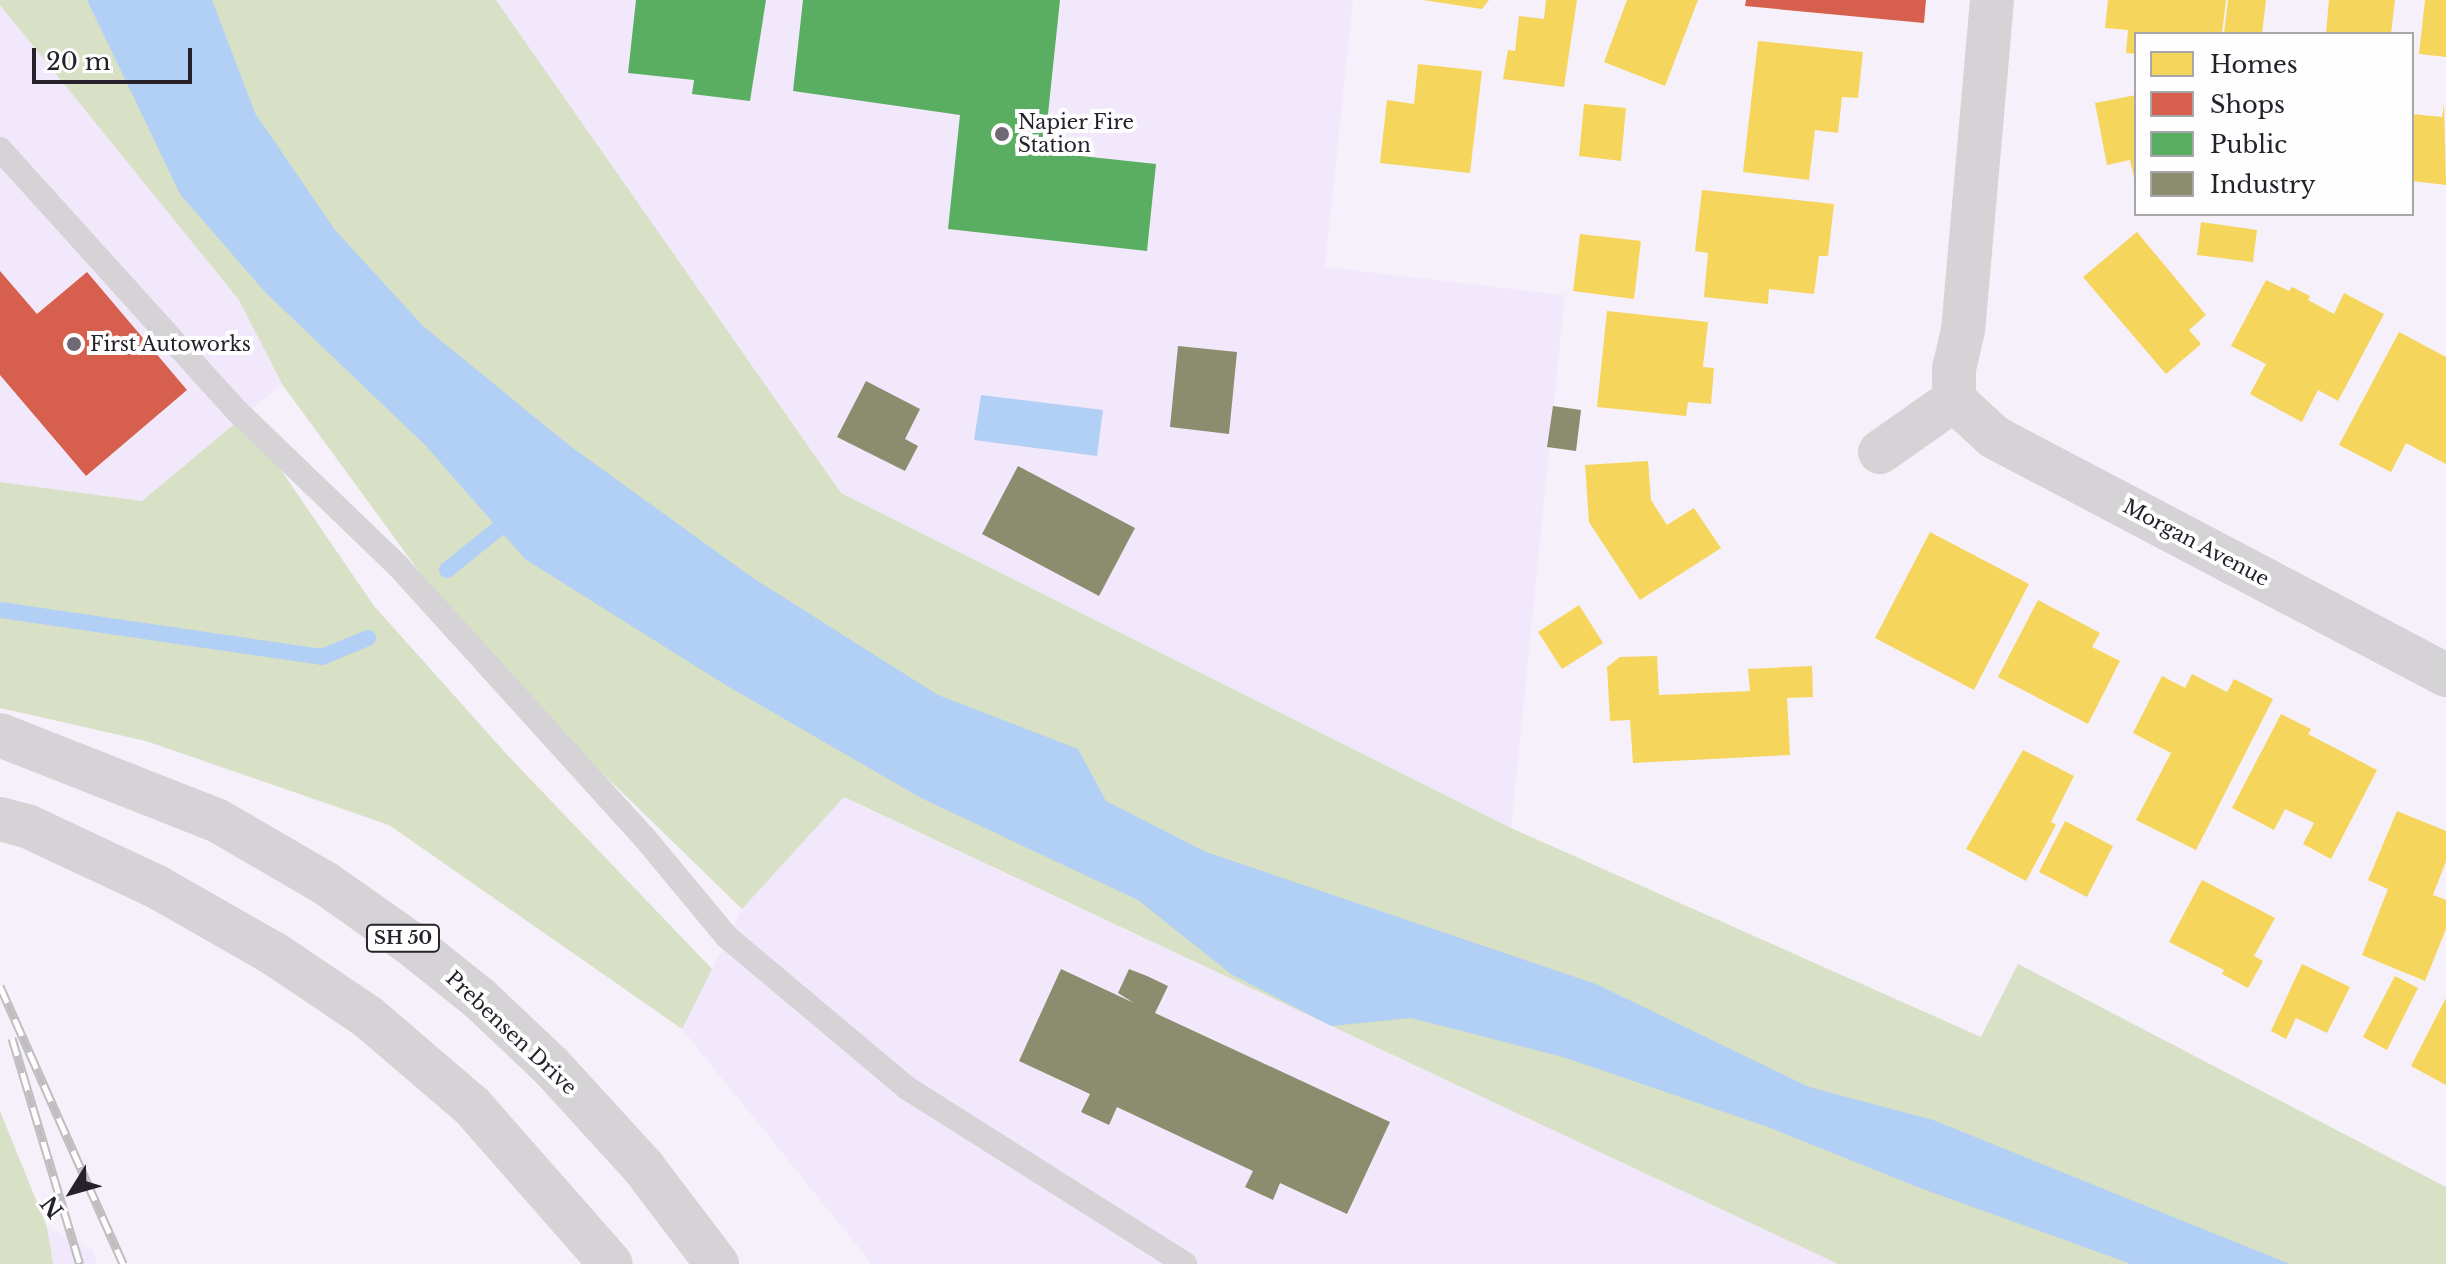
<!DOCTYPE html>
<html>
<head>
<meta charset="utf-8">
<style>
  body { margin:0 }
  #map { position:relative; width:2446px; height:1264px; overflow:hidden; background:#f5f0fa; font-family:"Libre Baskerville",serif }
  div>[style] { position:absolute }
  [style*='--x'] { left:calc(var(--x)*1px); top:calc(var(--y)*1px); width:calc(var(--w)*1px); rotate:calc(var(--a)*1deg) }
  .built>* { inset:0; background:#f2e8fb }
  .green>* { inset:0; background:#d8e0c5 }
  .water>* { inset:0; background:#b2cff6 }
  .homes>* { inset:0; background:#f6d55c }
  .shops>* { inset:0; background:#d6604d }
  .public>* { inset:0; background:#5aae61 }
  .industry>* { inset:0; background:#8c8c6e }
  .stream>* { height:16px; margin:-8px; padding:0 8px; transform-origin:8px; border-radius:8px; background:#b2cff6 }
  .service>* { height:24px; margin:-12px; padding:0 12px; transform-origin:12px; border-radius:12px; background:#d5d3d5 }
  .minor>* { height:44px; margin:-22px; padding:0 22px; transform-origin:22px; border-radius:22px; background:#d5d3d5 }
  .primary>* { height:44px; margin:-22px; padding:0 22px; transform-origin:22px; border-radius:22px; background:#d5d3d5 }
  .rail>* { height:9px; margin-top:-4.5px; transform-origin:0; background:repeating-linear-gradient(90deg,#fefefe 0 18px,#bfbdc0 0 36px); box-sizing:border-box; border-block:2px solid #bfbdc0 }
  .dots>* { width:22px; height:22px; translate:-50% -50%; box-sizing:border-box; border:4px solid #fefefe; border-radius:50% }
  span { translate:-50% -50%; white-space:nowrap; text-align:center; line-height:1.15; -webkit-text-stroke:8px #fefefe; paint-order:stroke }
  .shield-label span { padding:2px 6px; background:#fefefe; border:2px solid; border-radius:6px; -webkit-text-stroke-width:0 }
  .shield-label { font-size:18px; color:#26212a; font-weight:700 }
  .poi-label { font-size:20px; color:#26212a }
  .left { translate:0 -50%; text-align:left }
  .street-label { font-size:20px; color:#26212a }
  .legend { position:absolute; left:2134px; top:32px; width:280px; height:184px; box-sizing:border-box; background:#fefefe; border:2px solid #a8a6a9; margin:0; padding:10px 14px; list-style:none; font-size:24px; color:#26212a }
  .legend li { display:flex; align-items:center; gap:16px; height:40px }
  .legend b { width:40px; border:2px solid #a8a6a9 }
  .north { position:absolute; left:32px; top:1152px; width:80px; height:80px; -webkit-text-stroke:6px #fefefe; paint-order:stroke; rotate:233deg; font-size:22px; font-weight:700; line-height:32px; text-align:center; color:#26212a }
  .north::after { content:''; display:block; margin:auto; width:28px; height:36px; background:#26212a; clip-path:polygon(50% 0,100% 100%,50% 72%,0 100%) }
  .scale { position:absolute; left:32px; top:48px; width:160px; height:36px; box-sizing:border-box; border:4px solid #26212a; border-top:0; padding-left:10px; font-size:24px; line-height:28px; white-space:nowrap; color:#26212a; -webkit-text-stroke:6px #fefefe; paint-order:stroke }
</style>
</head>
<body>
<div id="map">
  <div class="built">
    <div style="clip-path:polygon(496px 0,1353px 0,1325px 267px,1565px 295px,1511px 828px,841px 493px)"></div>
    <div style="clip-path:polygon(0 5px,239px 300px,282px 384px,142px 501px,0 482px)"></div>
    <div style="clip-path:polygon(843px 797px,1838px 1264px,872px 1264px,682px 1029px,742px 909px)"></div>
    <div style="clip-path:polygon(47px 1227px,93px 1250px,97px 1264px,53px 1264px)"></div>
  </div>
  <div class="green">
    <div style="clip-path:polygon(0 0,496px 0,841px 493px,1511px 828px,1981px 1037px,2018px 964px,2446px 1187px,2446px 1264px,1838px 1264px,844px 797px,742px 909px,595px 766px,424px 578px,282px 384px,239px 300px,0 5px)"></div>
    <div style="clip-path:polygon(244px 416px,374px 606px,511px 759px,712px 969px,682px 1029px,389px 825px,146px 741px,0 708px,0 482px,142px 501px)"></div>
    <div style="clip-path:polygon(0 1111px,47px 1227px,53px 1264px,0 1264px)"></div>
  </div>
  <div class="water">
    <div style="clip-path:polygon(87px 0,212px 0,255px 113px,335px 230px,423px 326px,570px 446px,753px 578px,938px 695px,1078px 749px,1106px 801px,1206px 852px,1596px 984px,1809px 1087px,1933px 1120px,2290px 1264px,2131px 1264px,1920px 1188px,1768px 1127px,1563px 1057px,1411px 1018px,1331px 1026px,1231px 974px,1138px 900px,921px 798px,724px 684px,525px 559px,425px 445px,265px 292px,180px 194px)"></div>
    <div style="clip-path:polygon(981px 395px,1103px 410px,1097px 456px,974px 440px)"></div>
  </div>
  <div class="homes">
    <div style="clip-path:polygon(1423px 0,1489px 0,1482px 9px)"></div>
    <div style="clip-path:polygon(1546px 0,1577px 0,1564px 87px,1503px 79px,1508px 50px,1515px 51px,1519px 16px,1544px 19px)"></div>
    <div style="clip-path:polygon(1627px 0,1698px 0,1665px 86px,1604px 62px)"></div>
    <div style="clip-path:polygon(2108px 0,2226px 0,2222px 34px,2136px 34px,2136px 54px,2126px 53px,2128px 30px,2105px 28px)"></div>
    <div style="clip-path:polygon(2228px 0,2266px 0,2262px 34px,2224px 34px)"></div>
    <div style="clip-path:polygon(2329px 0,2395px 0,2391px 34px,2326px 34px)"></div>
    <div style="clip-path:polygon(2425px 0,2446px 0,2446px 57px,2419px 54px)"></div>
    <div style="clip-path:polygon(1758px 41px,1863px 52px,1858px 98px,1842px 97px,1838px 133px,1815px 130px,1809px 180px,1743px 172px)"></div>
    <div style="clip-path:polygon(1418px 64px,1482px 71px,1470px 173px,1380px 163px,1387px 100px,1414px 104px)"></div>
    <div style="clip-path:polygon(2136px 95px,2136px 182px,2135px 182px,2130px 160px,2107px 165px,2095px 103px)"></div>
    <div style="clip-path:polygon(1584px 104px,1626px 108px,1621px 161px,1579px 156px)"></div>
    <div style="clip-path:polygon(2444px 104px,2446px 185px,2412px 181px,2412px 114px,2442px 117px)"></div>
    <div style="clip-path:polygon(1702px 190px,1834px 204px,1828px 256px,1819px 256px,1814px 294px,1769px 289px,1768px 304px,1704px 297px,1708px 253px,1695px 251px)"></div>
    <div style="clip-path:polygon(2201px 222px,2257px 230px,2253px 262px,2197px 255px)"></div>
    <div style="clip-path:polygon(2137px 232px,2206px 315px,2189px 330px,2201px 344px,2166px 374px,2083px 277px)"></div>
    <div style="clip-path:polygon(1580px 234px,1641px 241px,1634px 299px,1573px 291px)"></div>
    <div style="clip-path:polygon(2266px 280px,2289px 291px,2292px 287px,2310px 296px,2308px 300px,2334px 314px,2344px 293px,2384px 314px,2338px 401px,2318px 390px,2302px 422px,2250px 394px,2266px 364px,2231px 346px)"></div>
    <div style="clip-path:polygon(1607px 311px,1708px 322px,1703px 367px,1714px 368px,1711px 404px,1688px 402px,1686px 416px,1597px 407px)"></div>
    <div style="clip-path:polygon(2399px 332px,2446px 357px,2446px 464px,2406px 443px,2391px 472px,2339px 445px)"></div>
    <div style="clip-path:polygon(1648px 461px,1651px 500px,1667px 525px,1694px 508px,1721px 548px,1640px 600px,1589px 522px,1585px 465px)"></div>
    <div style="clip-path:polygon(1930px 532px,2029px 584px,1974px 690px,1875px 638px)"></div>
    <div style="clip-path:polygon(2038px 600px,2100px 633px,2092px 647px,2120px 661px,2088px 724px,1998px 677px)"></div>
    <div style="clip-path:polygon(1579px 605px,1603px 643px,1562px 669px,1538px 632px)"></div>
    <div style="clip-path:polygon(1657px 656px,1659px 695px,1750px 691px,1748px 669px,1812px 666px,1813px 697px,1787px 698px,1790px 755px,1633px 763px,1630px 720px,1610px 721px,1607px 667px,1620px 657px)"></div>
    <div style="clip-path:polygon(2192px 674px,2227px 692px,2234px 679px,2273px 699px,2196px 850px,2136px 820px,2171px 753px,2133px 733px,2162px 676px,2185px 688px)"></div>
    <div style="clip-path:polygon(2281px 714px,2311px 729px,2308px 734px,2377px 770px,2331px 859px,2303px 844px,2314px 823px,2285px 809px,2274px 830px,2232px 808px)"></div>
    <div style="clip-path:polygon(2023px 750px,2074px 776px,2051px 822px,2056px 825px,2026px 881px,1966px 849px)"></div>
    <div style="clip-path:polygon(2397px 811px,2446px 831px,2446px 861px,2433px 895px,2446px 900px,2446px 929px,2425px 981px,2362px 955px,2388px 889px,2368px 880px)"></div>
    <div style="clip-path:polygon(2065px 821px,2113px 846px,2087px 897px,2039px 872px)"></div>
    <div style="clip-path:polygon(2202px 880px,2275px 918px,2254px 956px,2263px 961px,2248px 988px,2222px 974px,2224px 970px,2169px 942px)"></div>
    <div style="clip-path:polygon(2302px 964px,2350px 987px,2327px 1033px,2296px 1018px,2286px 1039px,2271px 1031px)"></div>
    <div style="clip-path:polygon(2395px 976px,2418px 988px,2387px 1050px,2363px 1037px)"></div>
    <div style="clip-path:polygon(2446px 998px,2446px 1085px,2411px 1066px)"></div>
  </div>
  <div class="shops">
    <div style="clip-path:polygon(1746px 0,1926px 0,1924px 23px,1745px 6px)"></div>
    <div style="clip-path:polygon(0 271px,37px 314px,87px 272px,187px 390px,86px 476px,0 375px)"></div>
  </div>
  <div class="public">
    <div style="clip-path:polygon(636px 0,766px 0,750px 101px,692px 94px,694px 80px,628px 73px)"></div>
    <div style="clip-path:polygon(803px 0,1060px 0,1044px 152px,1156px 164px,1147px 251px,948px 229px,960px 115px,793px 91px)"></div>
  </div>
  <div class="industry">
    <div style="clip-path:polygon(1178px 346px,1237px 352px,1229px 434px,1170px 427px)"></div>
    <div style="clip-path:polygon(866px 381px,920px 409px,905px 439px,918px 446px,905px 471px,837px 437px)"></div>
    <div style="clip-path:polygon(1553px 406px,1581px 410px,1576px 451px,1547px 447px)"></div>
    <div style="clip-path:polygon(1018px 466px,1135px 528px,1099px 596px,982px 534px)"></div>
    <div style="clip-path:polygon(1061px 969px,1134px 1003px,1118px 993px,1129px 969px,1147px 976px,1168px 986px,1155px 1013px,1390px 1122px,1347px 1214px,1280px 1183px,1273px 1200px,1245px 1187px,1253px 1171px,1117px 1107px,1109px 1125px,1081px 1112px,1090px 1094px,1019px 1061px)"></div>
  </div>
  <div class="stream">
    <div style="--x:447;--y:570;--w:86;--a:-38.9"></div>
    <div style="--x:0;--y:610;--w:325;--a:8.3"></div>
    <div style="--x:322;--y:657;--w:50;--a:-22.4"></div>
  </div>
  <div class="service">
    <div style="--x:0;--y:149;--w:353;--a:47.9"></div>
    <div style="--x:237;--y:411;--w:225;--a:43.9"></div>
    <div style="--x:399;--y:567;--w:365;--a:47.8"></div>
    <div style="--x:644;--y:837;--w:130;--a:50.3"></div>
    <div style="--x:727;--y:937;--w:235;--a:40"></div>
    <div style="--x:907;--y:1088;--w:329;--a:32.3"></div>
  </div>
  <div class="minor">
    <div style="--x:1992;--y:0;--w:331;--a:95"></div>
    <div style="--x:1963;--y:330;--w:40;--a:103"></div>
    <div style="--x:1954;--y:369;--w:31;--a:90"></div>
    <div style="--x:1954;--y:400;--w:54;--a:42.8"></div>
    <div style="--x:1994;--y:437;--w:511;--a:27.77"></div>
    <div style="--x:1880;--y:452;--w:90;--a:-35.1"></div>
  </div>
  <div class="primary">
    <div style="--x:0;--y:735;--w:234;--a:21.5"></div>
    <div style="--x:218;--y:821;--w:124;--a:30.1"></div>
    <div style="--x:325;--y:883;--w:104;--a:35.2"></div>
    <div style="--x:410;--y:943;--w:88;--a:38.6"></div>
    <div style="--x:479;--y:998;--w:99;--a:43.4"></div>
    <div style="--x:551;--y:1066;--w:138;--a:47.6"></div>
    <div style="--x:644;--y:1168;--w:121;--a:52.8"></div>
    <div style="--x:0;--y:819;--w:28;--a:15"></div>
    <div style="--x:27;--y:826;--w:144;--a:25.1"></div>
    <div style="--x:157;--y:887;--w:137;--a:29.7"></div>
    <div style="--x:276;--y:955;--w:111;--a:34"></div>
    <div style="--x:368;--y:1017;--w:137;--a:40.6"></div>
    <div style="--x:472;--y:1106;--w:210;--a:48.7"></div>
  </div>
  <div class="rail">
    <div style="--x:0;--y:986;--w:304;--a:66.1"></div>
    <div style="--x:12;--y:1038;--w:236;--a:73.3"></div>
  </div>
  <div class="dots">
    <div style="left:1002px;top:134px;background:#6e6973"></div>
    <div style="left:74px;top:344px;background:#6e6973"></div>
  </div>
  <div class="shield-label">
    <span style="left:403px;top:938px">SH 50</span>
  </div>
  <div class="poi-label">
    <span class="left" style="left:1018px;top:134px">Napier Fire<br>Station</span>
    <span class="left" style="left:90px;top:344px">First Autoworks</span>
  </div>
  <div class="street-label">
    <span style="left:2196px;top:543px;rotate:28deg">Morgan Avenue</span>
    <span style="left:511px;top:1033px;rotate:43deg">Prebensen Drive</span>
  </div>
  <ul class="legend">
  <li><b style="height:22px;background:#f6d55c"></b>Homes</li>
  <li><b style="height:22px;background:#d6604d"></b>Shops</li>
  <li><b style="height:22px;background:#5aae61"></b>Public</li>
  <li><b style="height:22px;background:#8c8c6e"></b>Industry</li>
  </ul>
  <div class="north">N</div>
  <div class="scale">20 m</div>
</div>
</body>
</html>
